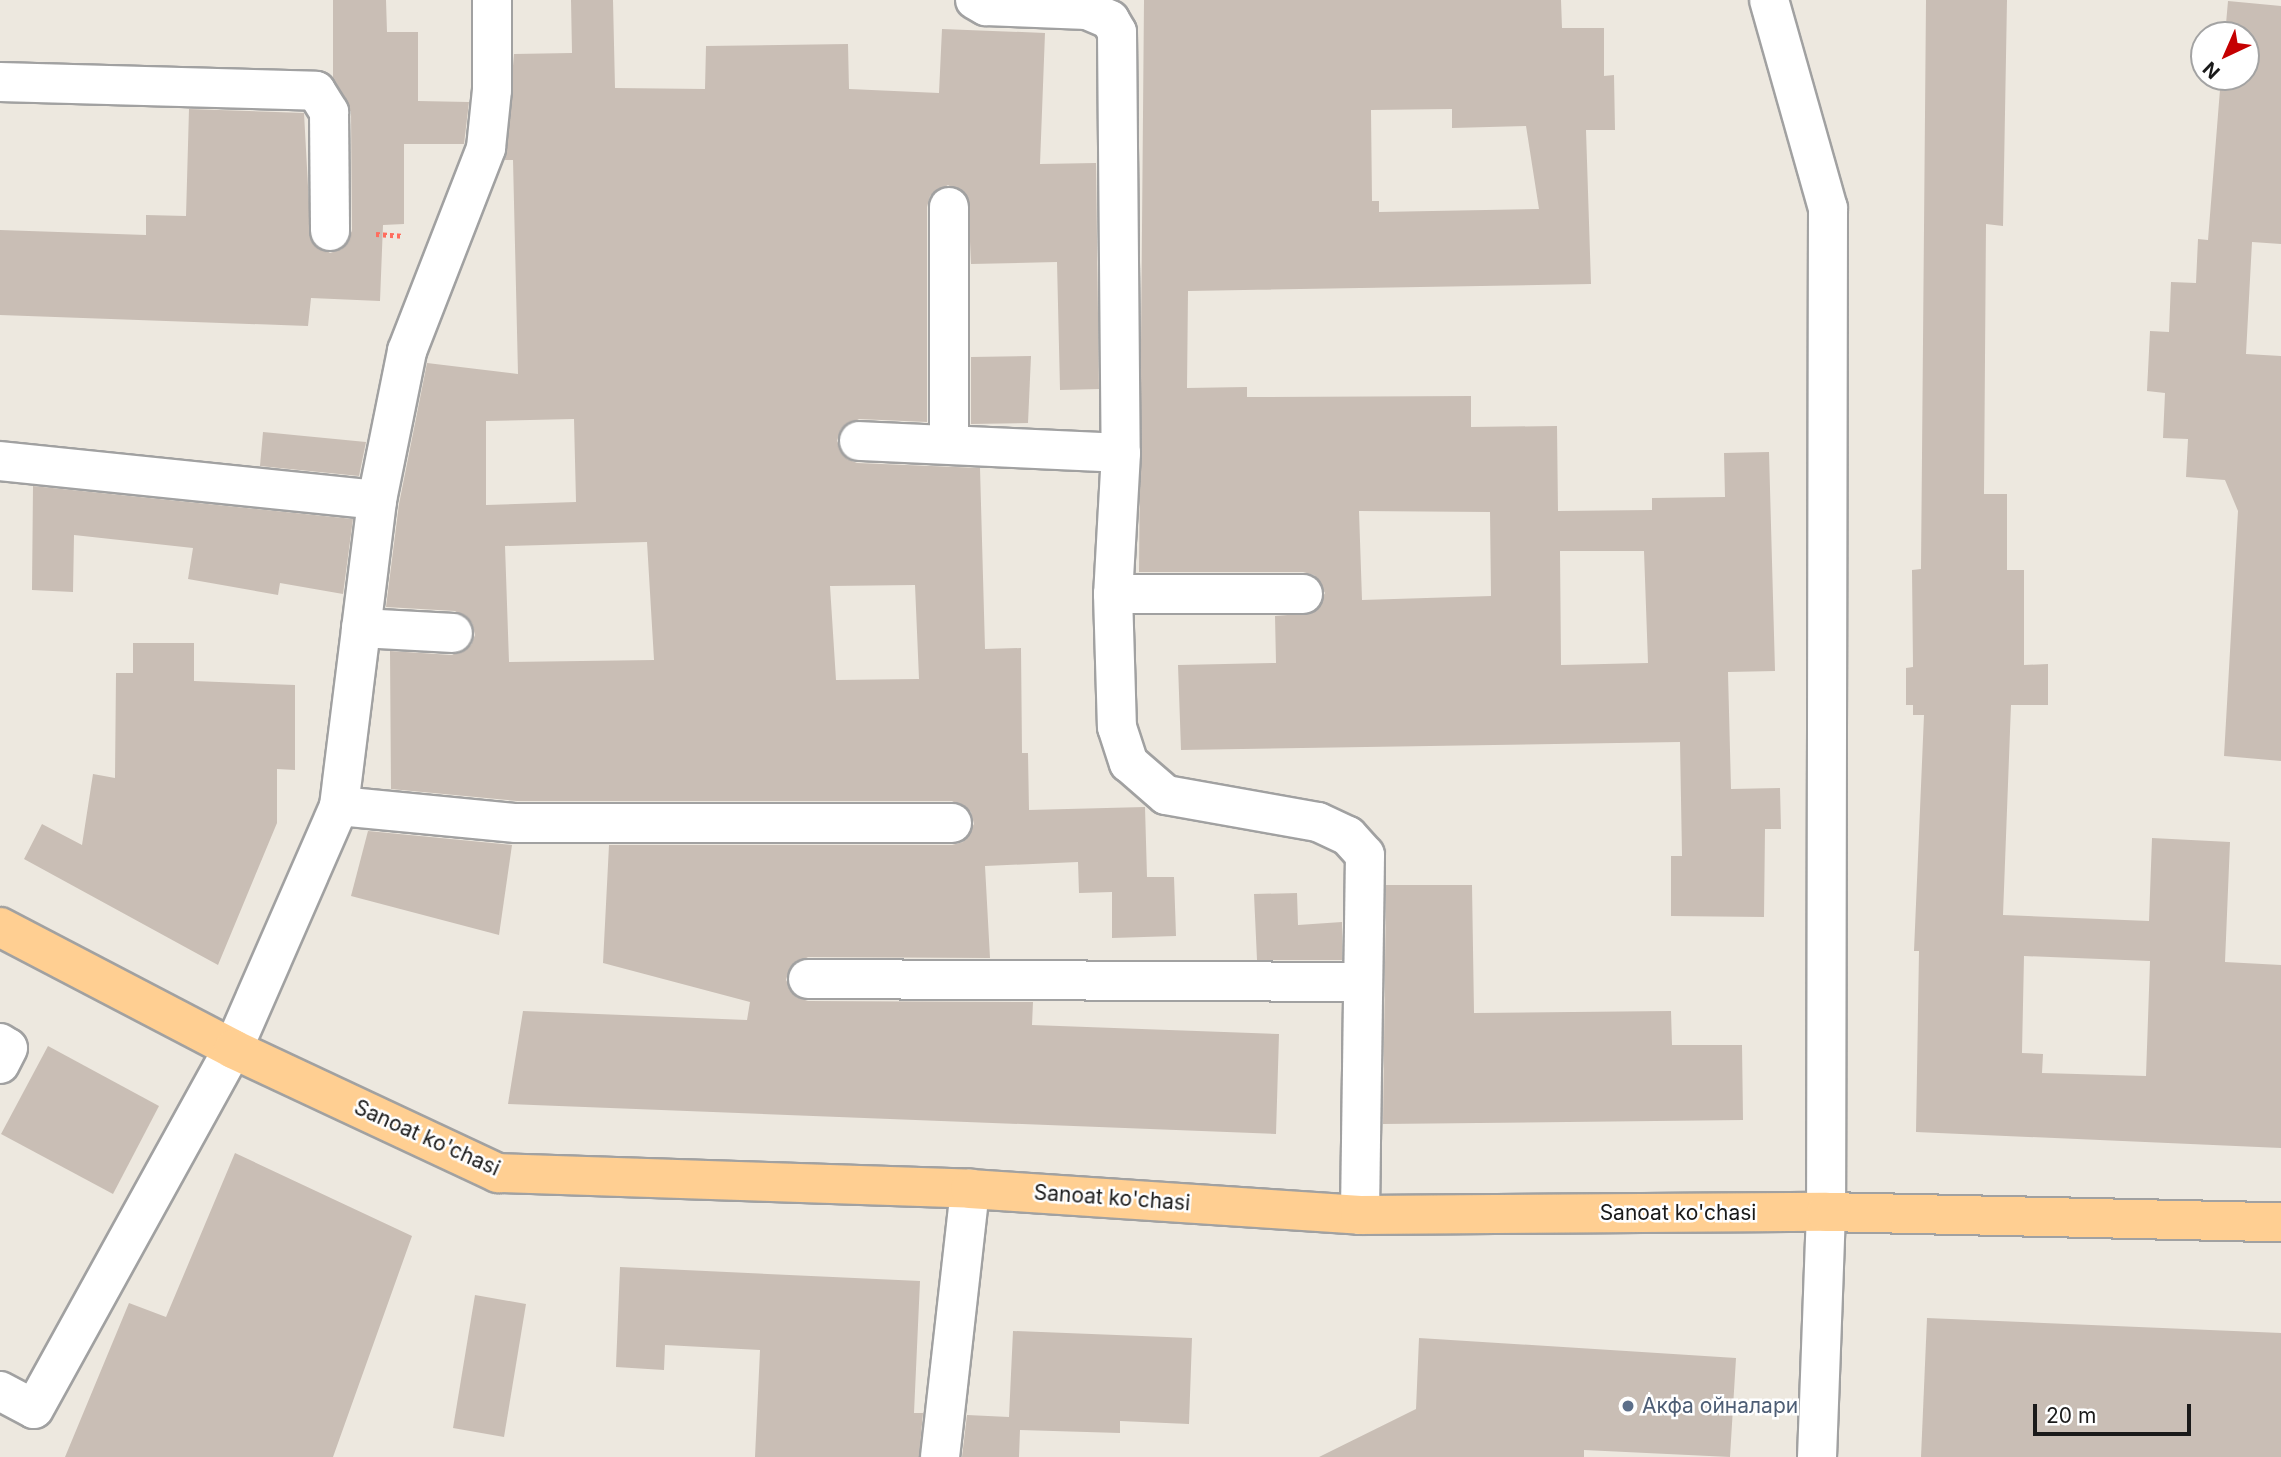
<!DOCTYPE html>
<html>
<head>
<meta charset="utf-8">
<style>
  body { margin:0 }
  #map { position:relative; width:2281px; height:1457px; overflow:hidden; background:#ede8df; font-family:Inter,sans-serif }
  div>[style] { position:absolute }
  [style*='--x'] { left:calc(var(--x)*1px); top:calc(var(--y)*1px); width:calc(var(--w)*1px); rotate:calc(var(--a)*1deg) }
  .building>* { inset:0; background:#c9beb5 }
  .path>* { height:4.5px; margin-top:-2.25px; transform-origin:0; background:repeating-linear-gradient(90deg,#ff6d5e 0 3.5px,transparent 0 7px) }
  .roads { filter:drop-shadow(2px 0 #a1a1a1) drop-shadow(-2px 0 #a1a1a1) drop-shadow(0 2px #a1a1a1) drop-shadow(0 -2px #a1a1a1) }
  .minor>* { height:38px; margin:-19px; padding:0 19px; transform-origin:19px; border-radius:19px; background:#fff }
  .major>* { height:38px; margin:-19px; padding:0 19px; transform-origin:19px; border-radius:19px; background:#ffcf92 }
  .dots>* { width:19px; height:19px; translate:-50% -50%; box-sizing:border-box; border:4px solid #fff; border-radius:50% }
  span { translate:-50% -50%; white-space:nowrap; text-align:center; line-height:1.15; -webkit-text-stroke:5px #fff; paint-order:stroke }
  .street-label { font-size:21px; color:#1a1a1a }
  .service-label { font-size:21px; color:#4e5e75 }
  .left { translate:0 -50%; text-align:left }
  .north { position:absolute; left:2190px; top:21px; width:70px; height:70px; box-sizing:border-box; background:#fff; border:2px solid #a3a3a3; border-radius:50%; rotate:224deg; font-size:19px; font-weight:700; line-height:28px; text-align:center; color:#1a1a1a }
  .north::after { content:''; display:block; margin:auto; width:24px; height:32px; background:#c50001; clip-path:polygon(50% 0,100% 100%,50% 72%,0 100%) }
  .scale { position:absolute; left:2033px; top:1404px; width:158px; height:32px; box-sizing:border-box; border:4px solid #1a1a1a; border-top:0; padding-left:9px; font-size:21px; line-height:24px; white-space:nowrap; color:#1a1a1a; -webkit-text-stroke:5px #fff; paint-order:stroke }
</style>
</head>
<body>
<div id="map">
  <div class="building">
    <div style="clip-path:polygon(333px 0,386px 0,387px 32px,418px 32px,418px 101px,469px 102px,464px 144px,404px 144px,404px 224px,383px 225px,380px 301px,311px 298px,308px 326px,0 315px,0 230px,146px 235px,146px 215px,186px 216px,189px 109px,304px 113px,311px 241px,330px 253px,342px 249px,352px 231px,351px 112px,333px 78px)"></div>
    <div style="clip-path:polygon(evenodd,571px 0,613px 0,615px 88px,705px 89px,706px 46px,848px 44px,849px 89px,939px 93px,942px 29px,1045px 33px,1040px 164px,1096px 163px,1099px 389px,1060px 390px,1057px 262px,971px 264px,968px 197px,948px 185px,930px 196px,927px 207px,927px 422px,859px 419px,841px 429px,837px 441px,847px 459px,857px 463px,980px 468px,985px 649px,1021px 648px,1022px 753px,1028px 753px,1029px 810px,1145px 807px,1147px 877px,1174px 877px,1176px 936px,1112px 938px,1112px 892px,1079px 893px,1078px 862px,985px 866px,990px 958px,808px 957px,790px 967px,786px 980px,796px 997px,808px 1001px,1033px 1002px,1032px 1025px,1279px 1034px,1276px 1134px,508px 1104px,523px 1011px,747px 1020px,750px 1002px,603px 963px,609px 845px,952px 845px,963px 842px,974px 824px,971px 812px,952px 801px,517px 801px,391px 789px,390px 651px,452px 655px,471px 645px,475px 635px,472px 623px,455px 611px,386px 607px,399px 504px,427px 363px,518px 374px,513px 160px,505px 160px,514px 54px,572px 53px,571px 0,574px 419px,576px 502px,486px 505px,486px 421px,574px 419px,571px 0,647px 542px,654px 660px,509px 662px,505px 546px,647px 542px,571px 0,915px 585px,919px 679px,836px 680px,830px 586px,915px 585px)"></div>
    <div style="clip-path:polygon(evenodd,1144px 0,1561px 0,1562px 28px,1604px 28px,1604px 76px,1614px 75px,1615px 130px,1586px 130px,1591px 284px,1188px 291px,1187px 388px,1247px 387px,1247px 397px,1471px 396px,1471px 427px,1557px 426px,1558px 511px,1652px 510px,1652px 498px,1725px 497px,1724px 453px,1769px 452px,1775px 671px,1728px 672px,1731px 789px,1780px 788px,1781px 829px,1765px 829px,1764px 917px,1671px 916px,1671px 856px,1682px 856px,1680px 742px,1181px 750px,1178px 665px,1276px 663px,1275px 616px,1313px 613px,1325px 593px,1314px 575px,1303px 572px,1139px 572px,1144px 0,1452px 109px,1452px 128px,1526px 126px,1539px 209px,1379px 212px,1379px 201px,1372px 201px,1371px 110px,1452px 109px,1144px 0,1359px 511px,1490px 512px,1491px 596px,1362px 600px,1359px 511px,1144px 0,1560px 551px,1644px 551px,1648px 663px,1561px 665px,1560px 551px)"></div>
    <div style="clip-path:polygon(evenodd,1926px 0,2007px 0,2003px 226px,1986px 224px,1984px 494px,2007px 494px,2007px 570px,2024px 570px,2024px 665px,2048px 664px,2048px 705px,2011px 705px,2003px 915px,2149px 921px,2152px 838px,2230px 842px,2225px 962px,2281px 965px,2281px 1148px,1916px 1132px,1919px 951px,1914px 951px,1924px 715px,1913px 715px,1913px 705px,1906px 705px,1906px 668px,1913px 667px,1912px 570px,1921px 569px,1926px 0,2024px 956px,2150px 961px,2146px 1076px,2042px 1073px,2043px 1054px,2022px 1053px,2024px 956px)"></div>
    <div style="clip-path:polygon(2228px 1px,2281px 6px,2281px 244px,2252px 242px,2246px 354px,2281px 356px,2281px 761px,2224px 756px,2238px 511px,2225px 480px,2186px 477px,2188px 439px,2163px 438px,2165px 393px,2147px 391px,2150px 331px,2169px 332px,2171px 282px,2196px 283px,2198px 239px,2208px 240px,2221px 77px,2246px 77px,2246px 35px,2225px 35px)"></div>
    <div style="clip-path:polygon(1031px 356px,1028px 423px,971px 424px,971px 357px)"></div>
    <div style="clip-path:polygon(263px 432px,366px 442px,359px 476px,260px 466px)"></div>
    <div style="clip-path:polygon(33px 486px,353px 519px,343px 594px,280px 583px,278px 595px,188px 579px,193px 548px,74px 535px,73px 592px,32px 590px)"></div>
    <div style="clip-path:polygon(133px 643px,194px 643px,194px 681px,295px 685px,295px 770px,277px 769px,277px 823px,218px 965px,24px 859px,42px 824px,82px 845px,93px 774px,115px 778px,116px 673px,133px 673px)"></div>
    <div style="clip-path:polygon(368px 831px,512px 845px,499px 935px,351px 896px)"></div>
    <div style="clip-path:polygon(1386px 885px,1472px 885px,1474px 1013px,1671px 1011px,1672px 1045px,1742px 1045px,1743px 1120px,1383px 1124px)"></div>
    <div style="clip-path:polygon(1297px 893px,1298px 925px,1342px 922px,1342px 960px,1257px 960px,1254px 894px)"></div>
    <div style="clip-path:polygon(48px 1046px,159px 1106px,113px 1194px,1px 1134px)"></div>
    <div style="clip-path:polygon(235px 1153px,412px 1236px,333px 1457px,65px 1457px,129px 1303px,166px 1317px)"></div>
    <div style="clip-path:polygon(620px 1267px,920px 1281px,914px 1413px,923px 1413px,919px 1457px,755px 1457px,760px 1350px,665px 1345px,664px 1370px,616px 1367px)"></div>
    <div style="clip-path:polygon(475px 1295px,526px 1304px,504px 1437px,453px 1428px)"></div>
    <div style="clip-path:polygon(1927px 1318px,2281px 1333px,2281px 1457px,1921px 1457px)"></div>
    <div style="clip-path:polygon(1013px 1331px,1192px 1338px,1189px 1424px,1120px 1421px,1120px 1433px,1020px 1430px,1019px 1457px,962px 1457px,967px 1415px,1009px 1417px)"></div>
    <div style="clip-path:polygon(1419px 1338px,1736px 1358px,1730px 1457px,1584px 1450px,1584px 1457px,1319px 1457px,1416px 1409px)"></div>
  </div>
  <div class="path">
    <div style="--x:376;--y:234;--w:26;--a:4"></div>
  </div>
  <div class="roads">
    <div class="minor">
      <div style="--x:975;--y:0;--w:13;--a:29"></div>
      <div style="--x:986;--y:6;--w:101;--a:2.3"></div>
      <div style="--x:1087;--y:10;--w:25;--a:23"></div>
      <div style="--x:1110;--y:20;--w:14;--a:60"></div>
      <div style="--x:1117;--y:32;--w:421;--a:89.5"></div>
      <div style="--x:1121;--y:453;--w:141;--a:93.2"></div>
      <div style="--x:1113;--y:594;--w:133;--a:88.3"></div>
      <div style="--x:1117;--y:727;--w:38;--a:72"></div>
      <div style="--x:1129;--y:763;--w:49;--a:40.9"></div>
      <div style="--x:1166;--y:795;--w:154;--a:10.1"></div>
      <div style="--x:1318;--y:822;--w:33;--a:25"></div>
      <div style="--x:1348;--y:836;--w:25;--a:48"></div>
      <div style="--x:1365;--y:855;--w:360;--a:90.8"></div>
      <div style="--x:1769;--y:0;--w:216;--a:74.2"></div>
      <div style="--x:1828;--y:208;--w:1004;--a:90.11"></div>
      <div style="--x:1826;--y:1212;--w:245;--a:92.1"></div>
      <div style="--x:0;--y:82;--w:316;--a:1.6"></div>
      <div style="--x:316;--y:91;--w:25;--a:58"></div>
      <div style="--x:329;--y:112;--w:119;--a:89.5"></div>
      <div style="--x:859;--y:441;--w:262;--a:2.6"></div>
      <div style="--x:949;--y:444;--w:237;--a:-90"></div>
      <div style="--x:0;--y:461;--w:379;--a:5.9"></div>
      <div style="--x:1113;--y:594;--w:190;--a:0"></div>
      <div style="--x:361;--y:628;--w:92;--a:3.1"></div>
      <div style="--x:339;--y:806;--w:178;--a:5.5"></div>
      <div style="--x:516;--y:823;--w:436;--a:0"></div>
      <div style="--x:808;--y:979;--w:555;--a:0.31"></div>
      <div style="--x:0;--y:1043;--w:9;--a:32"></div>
      <div style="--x:8;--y:1048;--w:18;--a:117"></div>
      <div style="--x:0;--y:1391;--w:38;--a:28"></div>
      <div style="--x:34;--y:1409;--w:411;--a:-61.1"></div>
      <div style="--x:233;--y:1049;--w:265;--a:-66.4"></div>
      <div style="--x:339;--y:806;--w:308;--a:-82.9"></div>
      <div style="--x:377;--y:500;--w:152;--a:-78.6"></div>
      <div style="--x:407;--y:351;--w:218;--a:-68.7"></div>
      <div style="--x:486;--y:148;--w:58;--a:-84.1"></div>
      <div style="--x:492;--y:90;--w:90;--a:-90"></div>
      <div style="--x:940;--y:1457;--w:270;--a:-83.6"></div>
    </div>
    <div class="major">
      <div style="--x:0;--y:927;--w:263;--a:27.6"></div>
      <div style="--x:233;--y:1049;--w:293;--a:25.1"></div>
      <div style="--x:498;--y:1173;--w:472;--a:1.9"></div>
      <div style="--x:970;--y:1189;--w:391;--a:3.8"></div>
      <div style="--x:1360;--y:1215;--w:466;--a:-0.4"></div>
      <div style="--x:1826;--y:1212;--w:455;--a:1.3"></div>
    </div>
  </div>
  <div class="dots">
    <div style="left:1628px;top:1406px;background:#5c6f8a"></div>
  </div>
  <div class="street-label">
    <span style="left:427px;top:1138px;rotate:24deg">Sanoat ko'chasi</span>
    <span style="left:1112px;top:1198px;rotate:4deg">Sanoat ko'chasi</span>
    <span style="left:1678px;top:1213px">Sanoat ko'chasi</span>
  </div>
  <div class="service-label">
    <span class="left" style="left:1642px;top:1406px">Акфа ойналари</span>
  </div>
  <div class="north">N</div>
  <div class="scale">20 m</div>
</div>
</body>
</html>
